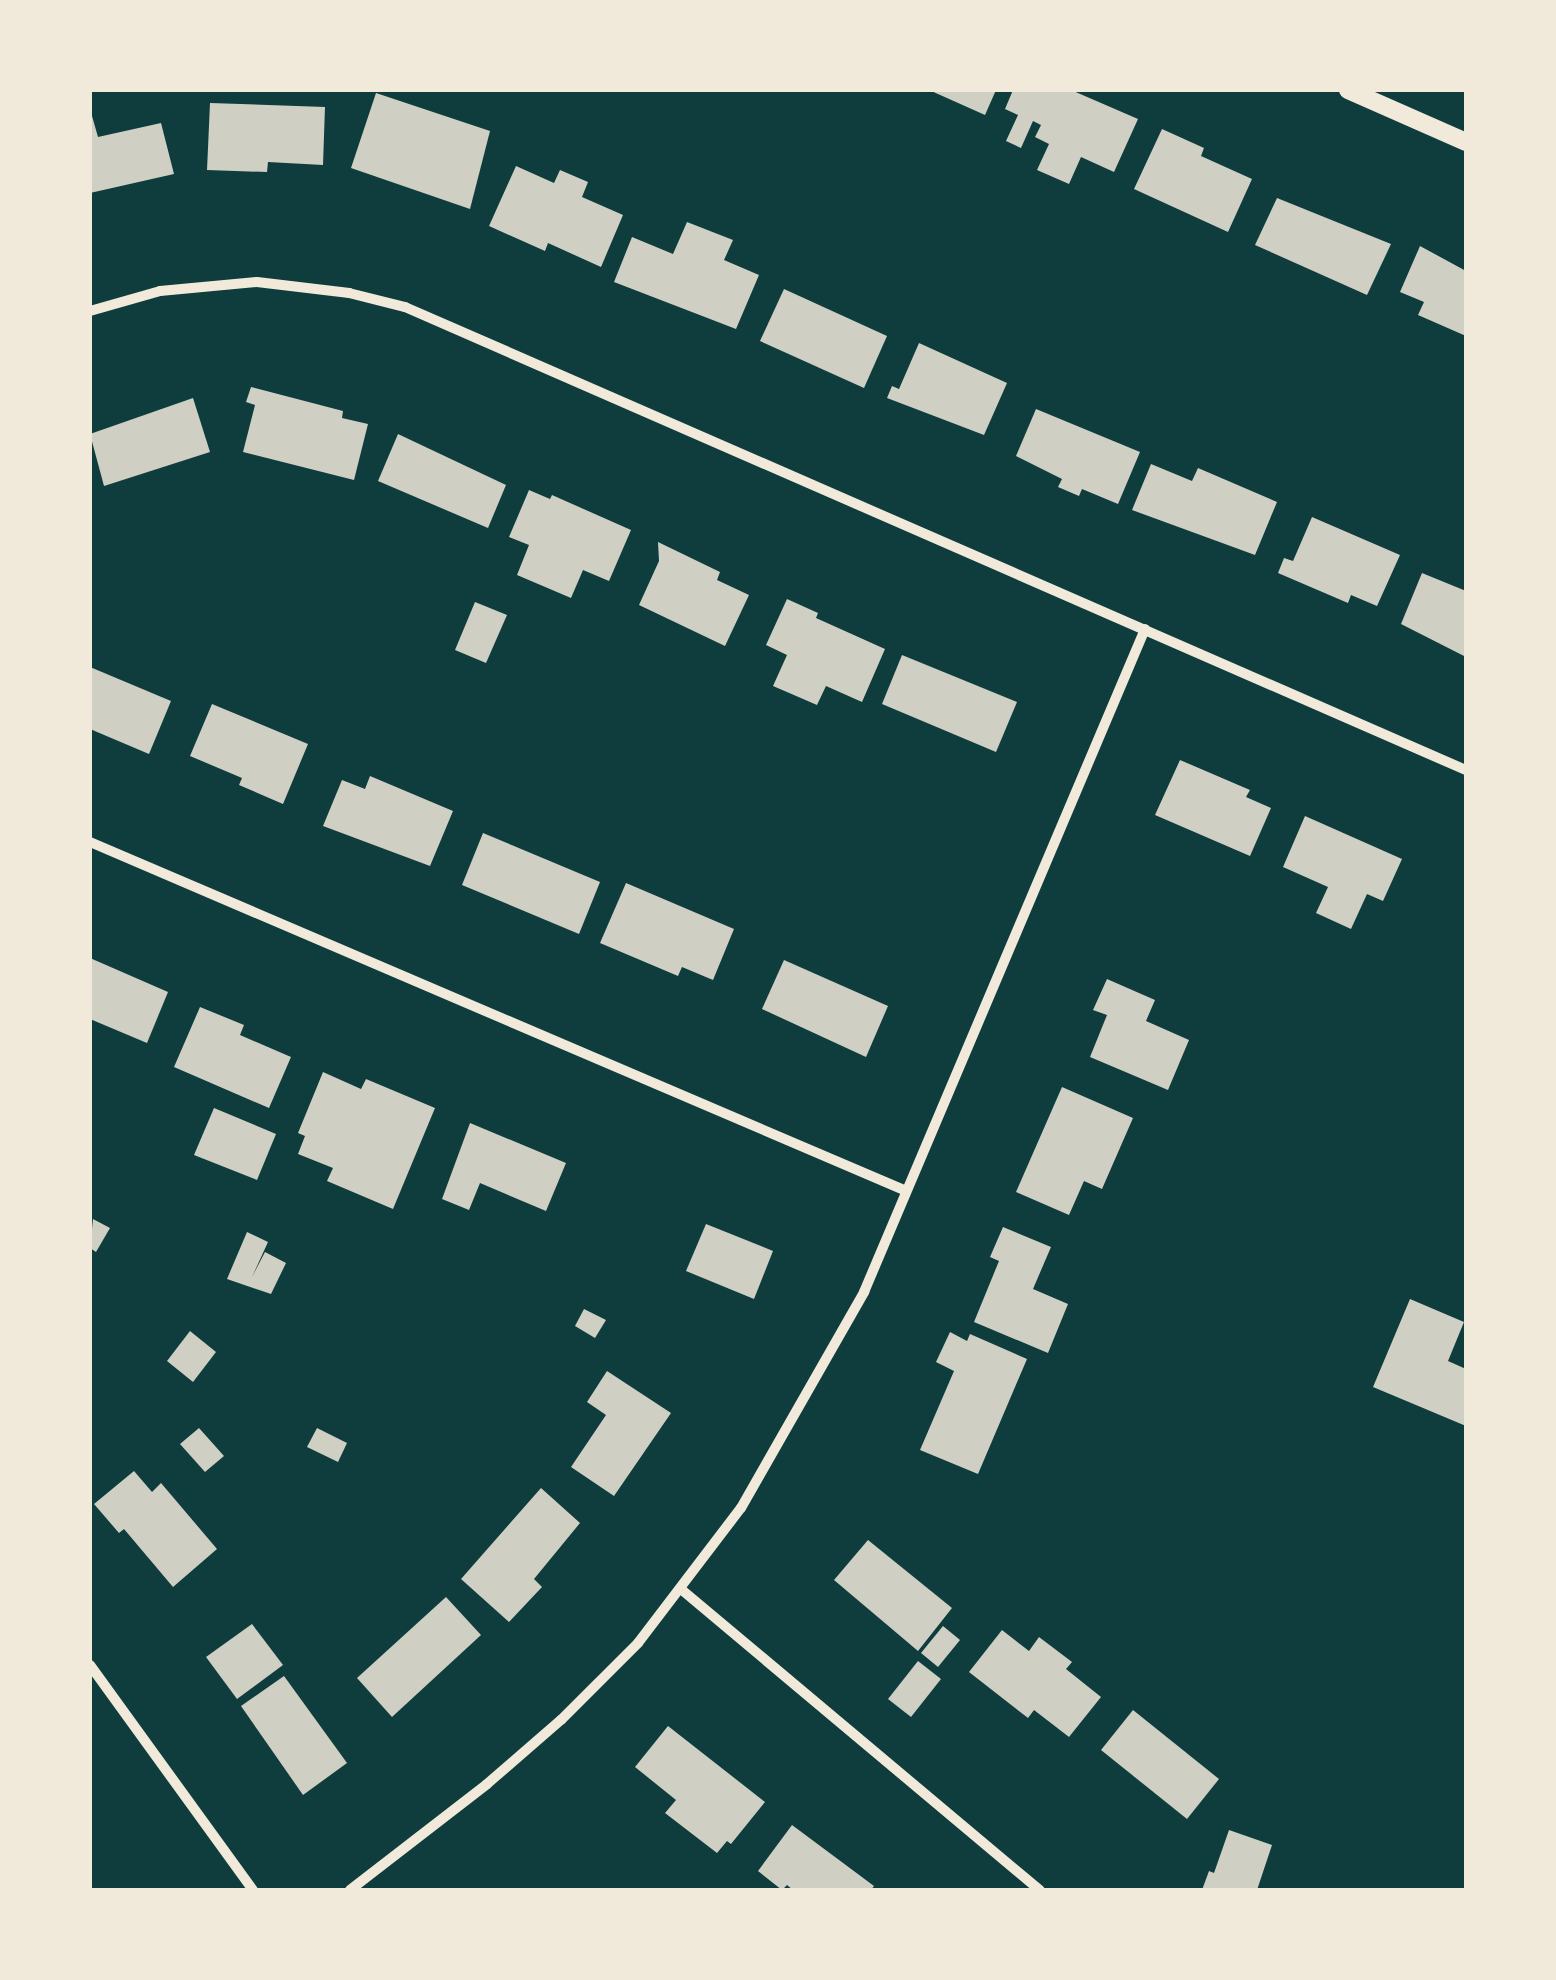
<!DOCTYPE html>
<html>
<head>
<meta charset="utf-8">
<style>
  body { margin:0 }
  #map { position:relative; width:1556px; height:1980px; overflow:hidden; background:#0f3d3e; font-family:"Noto Sans",sans-serif }
  div>[style] { position:absolute }
  [style*='--x'] { left:calc(var(--x)*1px); top:calc(var(--y)*1px); width:calc(var(--w)*1px); rotate:calc(var(--a)*1deg) }
  .building>* { inset:0; background:#cfcfc3 }
  .minor>* { height:10px; margin:-5px; padding:0 5px; transform-origin:5px; border-radius:5px; background:#f1e9da }
  .tertiary>* { height:18px; margin:-9px; padding:0 9px; transform-origin:9px; border-radius:9px; background:#f1e9da }
  span { translate:-50% -50%; white-space:nowrap; text-align:center; line-height:1.15; -webkit-text-stroke:9px #f1e9da; paint-order:stroke }
  .frame { position:absolute; inset:0; border:92px solid #f1e9da; pointer-events:none }
</style>
</head>
<body>
<div id="map">
  <div class="building">
    <div style="clip-path:polygon(929px 90px,996px 90px,985px 115px)"></div>
    <div style="clip-path:polygon(1013px 90px,1071px 90px,1138px 119px,1114px 172px,1081px 157px,1069px 184px,1037px 170px,1049px 144px,1035px 137px,1041px 125px,1033px 121px,1021px 148px,1006px 141px,1018px 115px,1005px 109px)"></div>
    <div style="clip-path:polygon(376px 93px,490px 131px,470px 209px,351px 168px)"></div>
    <div style="clip-path:polygon(210px 103px,325px 107px,323px 165px,268px 162px,267px 172px,207px 170px)"></div>
    <div style="clip-path:polygon(90px 109px,98px 137px,161px 123px,174px 174px,90px 193px)"></div>
    <div style="clip-path:polygon(1162px 129px,1204px 148px,1201px 156px,1252px 179px,1228px 232px,1134px 189px)"></div>
    <div style="clip-path:polygon(516px 166px,554px 183px,560px 170px,588px 182px,582px 197px,623px 215px,601px 267px,548px 243px,545px 251px,489px 226px)"></div>
    <div style="clip-path:polygon(1277px 198px,1391px 244px,1367px 295px,1255px 245px)"></div>
    <div style="clip-path:polygon(687px 222px,733px 240px,724px 260px,759px 275px,736px 329px,614px 282px,632px 237px,673px 254px)"></div>
    <div style="clip-path:polygon(1420px 246px,1466px 271px,1466px 336px,1418px 315px,1424px 302px,1400px 292px)"></div>
    <div style="clip-path:polygon(784px 289px,887px 336px,864px 388px,760px 341px)"></div>
    <div style="clip-path:polygon(919px 343px,1007px 383px,984px 435px,887px 398px,892px 386px,899px 389px)"></div>
    <div style="clip-path:polygon(251px 387px,343px 411px,342px 418px,368px 424px,354px 480px,243px 452px,255px 405px,246px 402px)"></div>
    <div style="clip-path:polygon(193px 398px,210px 452px,104px 486px,90px 434px)"></div>
    <div style="clip-path:polygon(1036px 409px,1140px 452px,1118px 504px,1082px 489px,1079px 496px,1058px 487px,1062px 479px,1016px 456px)"></div>
    <div style="clip-path:polygon(398px 434px,506px 485px,488px 528px,378px 481px)"></div>
    <div style="clip-path:polygon(1151px 464px,1192px 481px,1198px 468px,1277px 502px,1255px 555px,1132px 510px)"></div>
    <div style="clip-path:polygon(529px 490px,550px 499px,552px 495px,631px 530px,609px 581px,583px 570px,571px 598px,517px 575px,529px 545px,509px 537px)"></div>
    <div style="clip-path:polygon(1312px 517px,1400px 555px,1377px 606px,1351px 595px,1348px 603px,1278px 573px,1284px 558px,1293px 561px)"></div>
    <div style="clip-path:polygon(658px 542px,720px 572px,717px 580px,749px 595px,725px 646px,639px 605px,659px 561px)"></div>
    <div style="clip-path:polygon(1422px 573px,1466px 591px,1466px 657px,1401px 624px)"></div>
    <div style="clip-path:polygon(787px 599px,818px 613px,816px 618px,885px 649px,862px 702px,826px 686px,817px 705px,773px 686px,787px 655px,766px 645px)"></div>
    <div style="clip-path:polygon(475px 602px,507px 615px,486px 663px,455px 650px)"></div>
    <div style="clip-path:polygon(902px 655px,1017px 702px,996px 752px,882px 704px)"></div>
    <div style="clip-path:polygon(90px 667px,171px 701px,149px 754px,90px 729px)"></div>
    <div style="clip-path:polygon(212px 704px,308px 744px,283px 804px,239px 785px,242px 778px,190px 756px)"></div>
    <div style="clip-path:polygon(1180px 760px,1250px 790px,1246px 797px,1271px 808px,1250px 856px,1155px 815px)"></div>
    <div style="clip-path:polygon(370px 776px,453px 811px,430px 866px,323px 826px,342px 780px,365px 789px)"></div>
    <div style="clip-path:polygon(1305px 816px,1402px 859px,1383px 901px,1367px 894px,1351px 929px,1316px 913px,1328px 887px,1283px 867px)"></div>
    <div style="clip-path:polygon(483px 833px,600px 882px,579px 934px,462px 885px)"></div>
    <div style="clip-path:polygon(626px 883px,734px 929px,713px 980px,682px 967px,678px 976px,600px 943px)"></div>
    <div style="clip-path:polygon(90px 958px,168px 992px,147px 1043px,90px 1019px)"></div>
    <div style="clip-path:polygon(784px 960px,888px 1006px,866px 1057px,762px 1009px)"></div>
    <div style="clip-path:polygon(1107px 979px,1155px 1000px,1146px 1021px,1189px 1040px,1168px 1090px,1090px 1057px,1107px 1015px,1093px 1010px)"></div>
    <div style="clip-path:polygon(200px 1007px,244px 1025px,240px 1035px,291px 1057px,269px 1108px,174px 1067px)"></div>
    <div style="clip-path:polygon(323px 1072px,361px 1089px,366px 1079px,435px 1108px,393px 1209px,327px 1181px,333px 1168px,298px 1154px,305px 1136px,298px 1133px)"></div>
    <div style="clip-path:polygon(1062px 1087px,1133px 1118px,1102px 1189px,1084px 1181px,1069px 1215px,1016px 1192px)"></div>
    <div style="clip-path:polygon(214px 1108px,276px 1134px,257px 1180px,194px 1155px)"></div>
    <div style="clip-path:polygon(470px 1123px,566px 1163px,546px 1211px,480px 1183px,469px 1210px,442px 1199px)"></div>
    <div style="clip-path:polygon(93px 1219px,110px 1228px,96px 1252px,90px 1248px)"></div>
    <div style="clip-path:polygon(706px 1224px,773px 1251px,754px 1299px,686px 1271px)"></div>
    <div style="clip-path:polygon(1003px 1227px,1051px 1247px,1033px 1289px,1068px 1304px,1048px 1353px,974px 1322px,999px 1261px,990px 1257px)"></div>
    <div style="clip-path:polygon(247px 1232px,268px 1242px,252px 1277px,265px 1252px,286px 1263px,271px 1294px,227px 1279px)"></div>
    <div style="clip-path:polygon(1410px 1299px,1464px 1322px,1448px 1361px,1466px 1369px,1466px 1426px,1373px 1387px)"></div>
    <div style="clip-path:polygon(584px 1309px,606px 1320px,595px 1338px,575px 1326px)"></div>
    <div style="clip-path:polygon(190px 1331px,216px 1352px,193px 1382px,167px 1361px)"></div>
    <div style="clip-path:polygon(950px 1332px,967px 1341px,970px 1334px,1027px 1359px,978px 1474px,920px 1450px,954px 1371px,936px 1362px)"></div>
    <div style="clip-path:polygon(607px 1371px,671px 1413px,614px 1496px,571px 1467px,606px 1415px,587px 1402px)"></div>
    <div style="clip-path:polygon(199px 1428px,224px 1456px,205px 1472px,180px 1444px)"></div>
    <div style="clip-path:polygon(317px 1428px,347px 1443px,338px 1462px,307px 1447px)"></div>
    <div style="clip-path:polygon(134px 1471px,152px 1492px,161px 1483px,217px 1549px,173px 1587px,124px 1529px,119px 1533px,94px 1504px)"></div>
    <div style="clip-path:polygon(541px 1488px,580px 1523px,534px 1579px,542px 1587px,509px 1622px,461px 1579px)"></div>
    <div style="clip-path:polygon(868px 1540px,952px 1608px,918px 1651px,834px 1580px)"></div>
    <div style="clip-path:polygon(446px 1597px,481px 1635px,392px 1717px,357px 1678px)"></div>
    <div style="clip-path:polygon(252px 1624px,283px 1665px,237px 1699px,206px 1657px)"></div>
    <div style="clip-path:polygon(943px 1626px,960px 1640px,938px 1667px,921px 1653px)"></div>
    <div style="clip-path:polygon(1002px 1630px,1029px 1651px,1039px 1637px,1072px 1662px,1066px 1669px,1101px 1697px,1069px 1737px,1034px 1710px,1028px 1718px,969px 1672px)"></div>
    <div style="clip-path:polygon(918px 1661px,941px 1679px,911px 1717px,888px 1699px)"></div>
    <div style="clip-path:polygon(284px 1676px,347px 1763px,303px 1795px,241px 1706px)"></div>
    <div style="clip-path:polygon(1133px 1710px,1219px 1779px,1187px 1819px,1101px 1750px)"></div>
    <div style="clip-path:polygon(668px 1726px,765px 1802px,731px 1844px,727px 1841px,717px 1853px,665px 1813px,676px 1800px,635px 1767px)"></div>
    <div style="clip-path:polygon(792px 1825px,874px 1886px,871px 1890px,793px 1890px,787px 1885px,782px 1890px,758px 1871px)"></div>
    <div style="clip-path:polygon(1229px 1830px,1272px 1845px,1257px 1890px,1202px 1890px,1209px 1871px,1214px 1873px)"></div>
  </div>
  <div class="minor">
    <div style="--x:90;--y:311;--w:73;--a:-15.9"></div>
    <div style="--x:160;--y:291;--w:97;--a:-5.3"></div>
    <div style="--x:257;--y:282;--w:93;--a:6.8"></div>
    <div style="--x:349;--y:293;--w:58;--a:14"></div>
    <div style="--x:405;--y:307;--w:1158;--a:23.58"></div>
    <div style="--x:90;--y:842;--w:885;--a:23.15"></div>
    <div style="--x:682;--y:1590;--w:467;--a:40"></div>
    <div style="--x:90;--y:1665;--w:278;--a:54.1"></div>
    <div style="--x:350;--y:1890;--w:173;--a:-37.7"></div>
    <div style="--x:487;--y:1784;--w:98;--a:-40.9"></div>
    <div style="--x:561;--y:1720;--w:109;--a:-45"></div>
    <div style="--x:638;--y:1643;--w:170;--a:-52.7"></div>
    <div style="--x:741;--y:1508;--w:249;--a:-60.3"></div>
    <div style="--x:864;--y:1292;--w:720;--a:-67.03"></div>
  </div>
  <div class="tertiary">
    <div style="--x:1348;--y:90;--w:129;--a:23.8"></div>
  </div>
  <div class="frame"></div>
</div>
</body>
</html>
